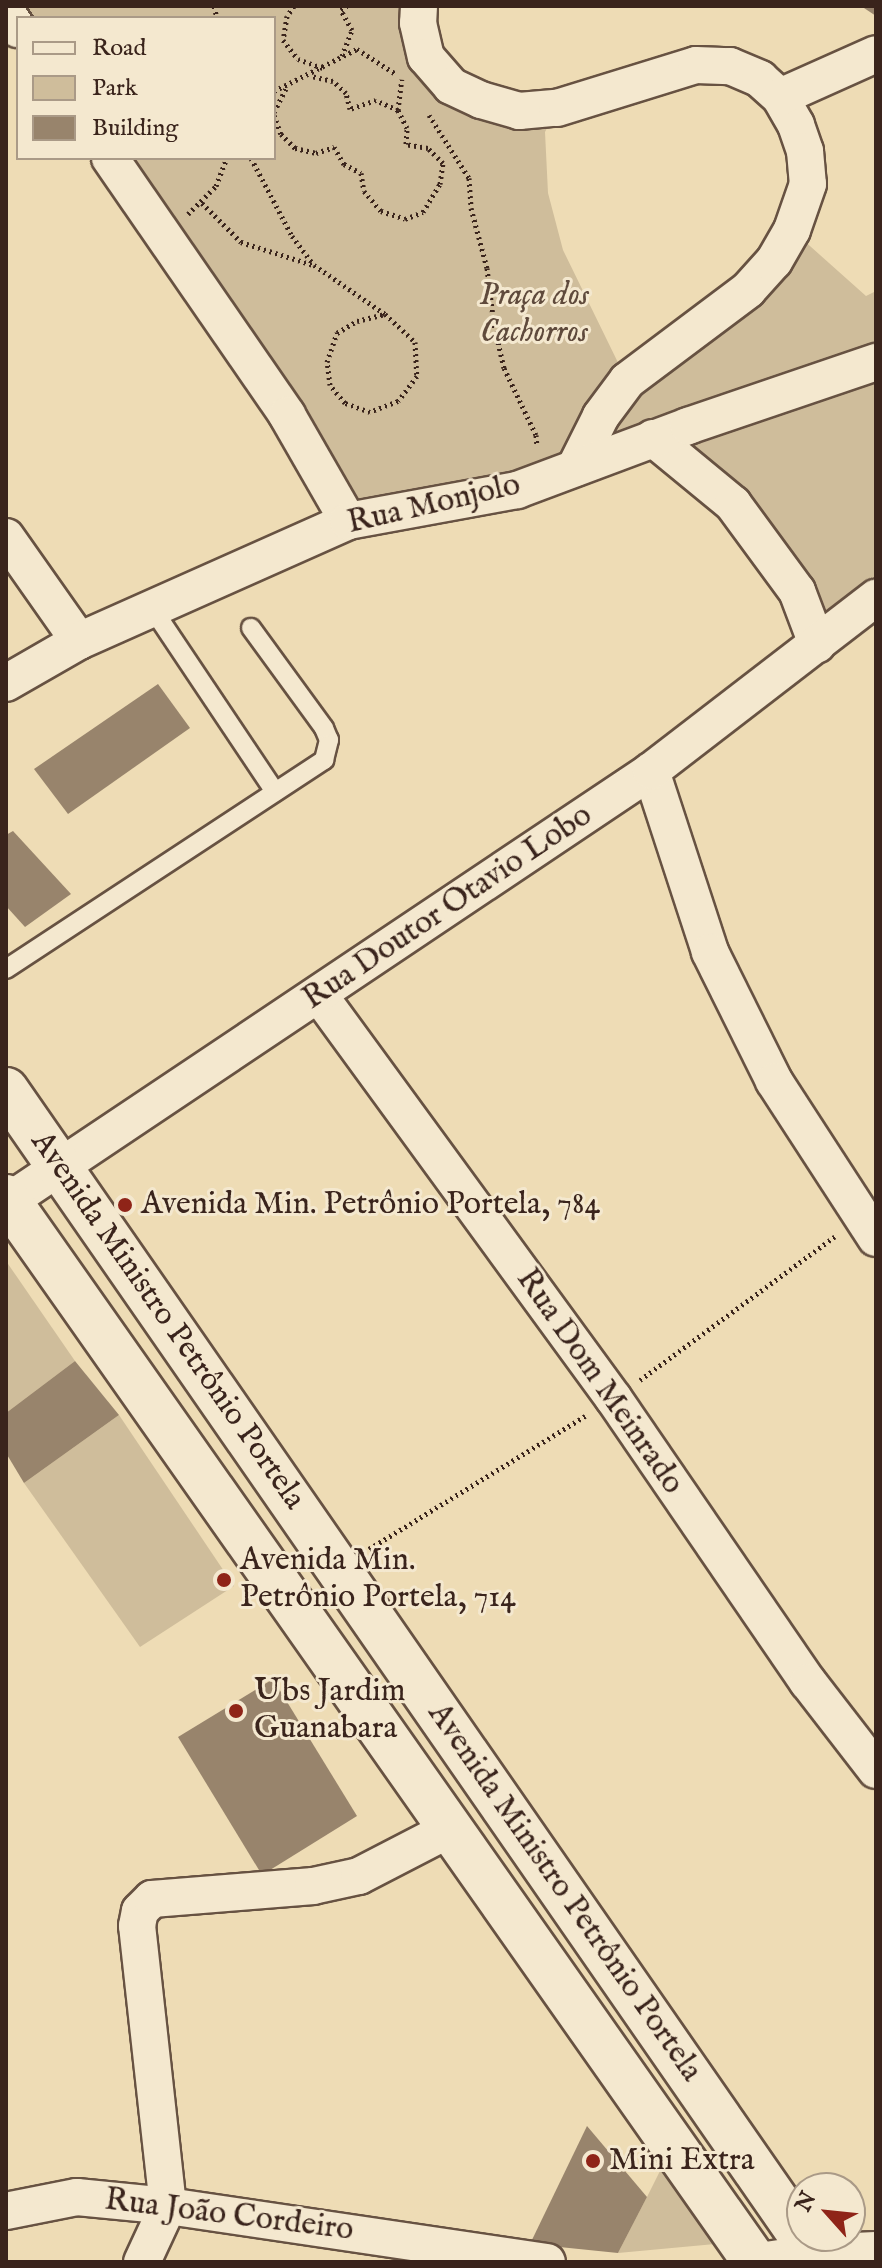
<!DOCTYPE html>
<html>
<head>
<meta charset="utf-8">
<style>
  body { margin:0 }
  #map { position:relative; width:882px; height:2268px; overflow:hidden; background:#eedcb5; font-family:"IM FELL English",serif }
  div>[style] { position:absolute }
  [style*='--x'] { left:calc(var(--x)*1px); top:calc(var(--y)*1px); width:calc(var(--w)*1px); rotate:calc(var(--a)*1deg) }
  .green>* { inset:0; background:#cfbd9b }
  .building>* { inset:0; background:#98846c }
  .path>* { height:5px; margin-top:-2.5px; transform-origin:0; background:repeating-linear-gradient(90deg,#3a241c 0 2px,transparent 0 6px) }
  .roads { filter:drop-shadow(2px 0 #675242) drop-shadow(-2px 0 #675242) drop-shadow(0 2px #675242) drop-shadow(0 -2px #675242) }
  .lane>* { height:18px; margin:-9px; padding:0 9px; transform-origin:9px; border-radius:9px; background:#f4e8cf }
  .street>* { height:36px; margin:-18px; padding:0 18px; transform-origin:18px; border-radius:18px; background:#f4e8cf }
  .secondary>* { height:44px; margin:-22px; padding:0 22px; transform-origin:22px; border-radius:22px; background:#f4e8cf }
  .dots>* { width:22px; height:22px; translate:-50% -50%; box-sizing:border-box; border:4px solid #f4e8cf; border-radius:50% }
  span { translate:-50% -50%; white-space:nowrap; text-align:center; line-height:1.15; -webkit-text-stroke:6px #f4e8cf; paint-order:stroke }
  .park-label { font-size:32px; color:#5f4a3c; font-style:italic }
  .street-label { font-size:32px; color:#3a241c }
  .poi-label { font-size:32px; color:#3a241c }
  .left { translate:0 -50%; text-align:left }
  .frame { position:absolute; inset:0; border:8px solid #3a241c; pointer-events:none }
  .legend { position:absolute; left:16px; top:16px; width:260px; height:144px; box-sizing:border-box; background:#f4e8cf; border:2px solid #aa9a87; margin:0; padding:10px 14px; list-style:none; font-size:24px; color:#3a241c }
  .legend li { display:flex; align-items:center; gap:16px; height:40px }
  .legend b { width:40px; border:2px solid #aa9a87 }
  .north { position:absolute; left:786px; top:2172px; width:80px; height:80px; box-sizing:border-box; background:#f4e8cf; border:2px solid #aa9a87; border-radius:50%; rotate:297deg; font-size:22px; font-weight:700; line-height:32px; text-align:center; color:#3a241c }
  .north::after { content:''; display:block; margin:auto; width:28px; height:36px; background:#8f2418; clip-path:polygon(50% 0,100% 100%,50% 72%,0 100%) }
</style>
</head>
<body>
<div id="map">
  <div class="green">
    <div style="clip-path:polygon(6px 6px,419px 6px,451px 85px,557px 108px,545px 132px,548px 193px,563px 250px,627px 381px,792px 230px,866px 296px,876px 291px,876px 596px,817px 644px,797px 591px,654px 439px,348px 521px,109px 158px,274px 158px,274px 18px,18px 18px)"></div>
    <div style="clip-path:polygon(6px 1261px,75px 1361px,6px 1413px)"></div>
    <div style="clip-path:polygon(119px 1415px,234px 1586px,140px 1647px,24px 1483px)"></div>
    <div style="clip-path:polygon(665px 2161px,715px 2244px,618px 2253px,647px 2197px)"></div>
  </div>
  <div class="building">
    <div style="clip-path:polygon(861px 6px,876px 6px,876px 16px)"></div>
    <div style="clip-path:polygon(158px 684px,190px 728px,68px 814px,34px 769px)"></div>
    <div style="clip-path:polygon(13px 831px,71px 894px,25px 927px,6px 906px,6px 835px)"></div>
    <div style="clip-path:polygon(75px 1361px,119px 1415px,24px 1483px,6px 1453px,6px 1413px)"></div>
    <div style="clip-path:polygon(273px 1679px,357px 1816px,262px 1875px,178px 1737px)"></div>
    <div style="clip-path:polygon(587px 2126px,647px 2197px,618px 2253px,530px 2244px)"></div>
  </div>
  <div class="path">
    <div style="--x:214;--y:6;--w:12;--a:76"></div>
    <div style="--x:294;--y:6;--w:12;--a:125"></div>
    <div style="--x:287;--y:16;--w:24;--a:99"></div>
    <div style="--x:283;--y:40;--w:24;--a:52"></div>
    <div style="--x:298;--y:59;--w:27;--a:20"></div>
    <div style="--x:342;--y:56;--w:28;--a:-69"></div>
    <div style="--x:352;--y:30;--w:23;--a:-119"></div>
    <div style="--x:341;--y:10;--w:7;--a:-34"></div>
    <div style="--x:274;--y:91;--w:93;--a:-26.8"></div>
    <div style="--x:357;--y:49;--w:46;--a:32.7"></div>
    <div style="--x:398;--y:110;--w:31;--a:-83"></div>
    <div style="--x:274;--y:112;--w:28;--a:-63"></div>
    <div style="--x:274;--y:115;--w:20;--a:70"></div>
    <div style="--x:281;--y:134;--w:20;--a:45"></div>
    <div style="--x:295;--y:148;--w:22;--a:13"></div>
    <div style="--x:316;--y:153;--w:19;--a:-18"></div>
    <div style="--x:334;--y:147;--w:20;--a:60"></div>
    <div style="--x:344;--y:164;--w:19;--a:28"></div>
    <div style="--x:361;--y:173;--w:18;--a:81"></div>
    <div style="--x:364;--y:191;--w:26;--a:50"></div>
    <div style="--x:381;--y:211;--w:25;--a:18"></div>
    <div style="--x:405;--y:219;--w:19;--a:-21"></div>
    <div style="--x:423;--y:212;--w:33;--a:-59"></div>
    <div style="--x:440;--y:184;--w:21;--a:-82"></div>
    <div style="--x:443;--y:163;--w:21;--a:-135"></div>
    <div style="--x:428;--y:148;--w:22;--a:-170"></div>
    <div style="--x:406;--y:144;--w:16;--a:-86"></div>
    <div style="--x:407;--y:128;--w:20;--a:-117"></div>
    <div style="--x:398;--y:110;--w:24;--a:-156"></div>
    <div style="--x:376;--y:100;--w:28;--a:161"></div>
    <div style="--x:350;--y:109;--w:16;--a:-104"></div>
    <div style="--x:346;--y:93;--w:18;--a:-137"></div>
    <div style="--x:333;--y:81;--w:23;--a:-167"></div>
    <div style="--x:429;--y:115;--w:75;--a:57.6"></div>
    <div style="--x:469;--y:178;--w:30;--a:86"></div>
    <div style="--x:471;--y:208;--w:62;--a:75.1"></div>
    <div style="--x:487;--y:268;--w:57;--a:83"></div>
    <div style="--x:494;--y:325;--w:44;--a:76.9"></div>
    <div style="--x:504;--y:368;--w:74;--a:64.5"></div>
    <div style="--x:536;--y:435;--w:11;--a:85"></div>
    <div style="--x:251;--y:158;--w:88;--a:62.3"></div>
    <div style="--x:292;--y:236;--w:36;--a:53"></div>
    <div style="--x:314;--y:265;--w:86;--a:34.6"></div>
    <div style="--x:385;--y:314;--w:41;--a:43"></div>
    <div style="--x:415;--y:342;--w:34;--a:87"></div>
    <div style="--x:417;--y:376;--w:31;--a:127"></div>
    <div style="--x:398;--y:401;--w:30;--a:159"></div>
    <div style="--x:370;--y:412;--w:27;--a:-160"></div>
    <div style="--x:345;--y:403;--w:23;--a:-130"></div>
    <div style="--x:330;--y:385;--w:23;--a:-97"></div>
    <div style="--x:327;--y:362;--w:31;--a:-71"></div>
    <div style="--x:337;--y:333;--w:23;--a:-31"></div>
    <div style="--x:357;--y:321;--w:29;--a:-14"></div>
    <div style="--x:202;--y:203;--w:55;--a:45"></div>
    <div style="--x:241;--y:242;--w:76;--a:17.7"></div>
    <div style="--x:188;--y:214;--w:40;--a:-45"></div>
    <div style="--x:216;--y:186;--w:30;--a:-69"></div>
    <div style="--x:640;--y:1380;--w:242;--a:-36.4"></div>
    <div style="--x:369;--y:1549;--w:254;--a:-31.6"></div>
  </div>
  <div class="roads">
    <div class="lane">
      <div style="--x:152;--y:608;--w:221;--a:56.2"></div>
      <div style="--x:6;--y:969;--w:381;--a:-33.3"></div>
      <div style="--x:324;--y:760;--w:21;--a:-76"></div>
      <div style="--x:329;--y:740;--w:13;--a:-113"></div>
      <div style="--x:324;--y:728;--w:124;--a:-126.1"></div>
    </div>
    <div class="street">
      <div style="--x:419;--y:6;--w:17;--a:93"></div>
      <div style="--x:418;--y:23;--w:35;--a:77"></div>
      <div style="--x:426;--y:57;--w:38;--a:49"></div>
      <div style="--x:451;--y:86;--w:33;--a:25"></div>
      <div style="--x:481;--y:100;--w:40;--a:16"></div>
      <div style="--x:519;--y:111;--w:38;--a:-5"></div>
      <div style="--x:557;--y:108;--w:145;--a:-17.2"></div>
      <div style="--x:696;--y:65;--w:34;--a:2"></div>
      <div style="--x:730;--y:66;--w:33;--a:23"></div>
      <div style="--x:760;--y:79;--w:27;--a:42"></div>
      <div style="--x:780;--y:97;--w:32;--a:60"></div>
      <div style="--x:796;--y:125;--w:28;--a:71"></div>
      <div style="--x:805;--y:151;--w:33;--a:85"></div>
      <div style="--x:808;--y:184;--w:49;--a:109.2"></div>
      <div style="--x:792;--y:230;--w:36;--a:120"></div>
      <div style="--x:774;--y:261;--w:39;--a:132"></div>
      <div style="--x:748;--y:290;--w:151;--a:143.1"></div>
      <div style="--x:627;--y:381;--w:44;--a:126.6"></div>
      <div style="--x:601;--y:416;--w:58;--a:116.6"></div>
      <div style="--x:6;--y:12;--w:21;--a:55"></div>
      <div style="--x:780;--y:97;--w:105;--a:-24.1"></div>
      <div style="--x:110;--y:158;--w:312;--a:55.4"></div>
      <div style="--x:287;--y:415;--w:122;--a:60.1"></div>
      <div style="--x:653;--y:438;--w:104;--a:39.5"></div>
      <div style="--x:733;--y:504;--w:108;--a:53.7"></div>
      <div style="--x:797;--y:591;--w:57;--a:69.3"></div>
      <div style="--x:6;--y:537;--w:127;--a:54.9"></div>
      <div style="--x:6;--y:683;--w:84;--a:-29.9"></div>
      <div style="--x:79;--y:641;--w:295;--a:-24"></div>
      <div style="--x:348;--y:521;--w:172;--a:-10.4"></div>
      <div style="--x:517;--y:490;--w:183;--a:-20.5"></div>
      <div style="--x:688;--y:426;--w:199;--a:-18.8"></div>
      <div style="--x:651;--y:771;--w:190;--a:71.9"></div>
      <div style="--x:710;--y:952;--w:144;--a:63.6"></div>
      <div style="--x:774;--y:1081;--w:187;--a:57"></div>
      <div style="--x:319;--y:995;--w:500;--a:53.86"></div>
      <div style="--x:614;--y:1399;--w:343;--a:55.6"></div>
      <div style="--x:808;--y:1682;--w:111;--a:52.3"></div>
      <div style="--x:9;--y:1201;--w:773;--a:-33.81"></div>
      <div style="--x:651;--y:771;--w:284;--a:-37.6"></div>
      <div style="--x:6;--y:2211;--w:72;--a:-11.2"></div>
      <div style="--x:77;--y:2197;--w:91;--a:5.6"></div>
      <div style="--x:168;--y:2206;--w:383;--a:8.4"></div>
      <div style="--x:142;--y:2262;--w:62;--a:-65.1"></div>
      <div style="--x:168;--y:2206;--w:282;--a:-96.3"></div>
      <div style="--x:137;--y:1926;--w:15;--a:-79"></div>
      <div style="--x:140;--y:1911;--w:17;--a:-45"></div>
      <div style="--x:152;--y:1899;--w:162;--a:-4.6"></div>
      <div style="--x:313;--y:1886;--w:47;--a:-12.3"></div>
      <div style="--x:359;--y:1876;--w:105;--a:-27.3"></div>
      <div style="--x:753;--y:2262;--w:60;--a:-8.7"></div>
      <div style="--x:812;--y:2253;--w:64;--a:-2.7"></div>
    </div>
    <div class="secondary">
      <div style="--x:6;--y:1090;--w:1426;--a:55.25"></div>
      <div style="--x:6;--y:1197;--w:1302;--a:54.88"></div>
    </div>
  </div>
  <div class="dots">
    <div style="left:125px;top:1205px;background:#8f2418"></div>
    <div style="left:224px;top:1580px;background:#8f2418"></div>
    <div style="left:236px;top:1711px;background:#8f2418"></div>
    <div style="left:593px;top:2161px;background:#8f2418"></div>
  </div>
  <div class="park-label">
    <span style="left:534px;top:315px">Praça dos<br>Cachorros</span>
  </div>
  <div class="street-label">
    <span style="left:434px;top:505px;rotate:-13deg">Rua Monjolo</span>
    <span style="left:448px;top:908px;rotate:-34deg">Rua Doutor Otavio Lobo</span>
    <span style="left:167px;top:1321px;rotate:55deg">Avenida Ministro Petrônio Portela</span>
    <span style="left:599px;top:1382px;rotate:55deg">Rua Dom Meinrado</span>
    <span style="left:564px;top:1893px;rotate:55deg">Avenida Ministro Petrônio Portela</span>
    <span style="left:229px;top:2216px;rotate:7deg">Rua João Cordeiro</span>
  </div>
  <div class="poi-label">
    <span class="left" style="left:141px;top:1205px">Avenida Min. Petrônio Portela, 784</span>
    <span class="left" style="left:240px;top:1580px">Avenida Min.<br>Petrônio Portela, 714</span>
    <span class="left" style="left:254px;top:1711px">Ubs Jardim<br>Guanabara</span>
    <span class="left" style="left:609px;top:2161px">Mini Extra</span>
  </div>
  <div class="frame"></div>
  <ul class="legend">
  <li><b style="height:10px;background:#f4e8cf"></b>Road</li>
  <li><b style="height:22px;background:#cfbd9b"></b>Park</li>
  <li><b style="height:22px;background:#98846c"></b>Building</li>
  </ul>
  <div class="north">N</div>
</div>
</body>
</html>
